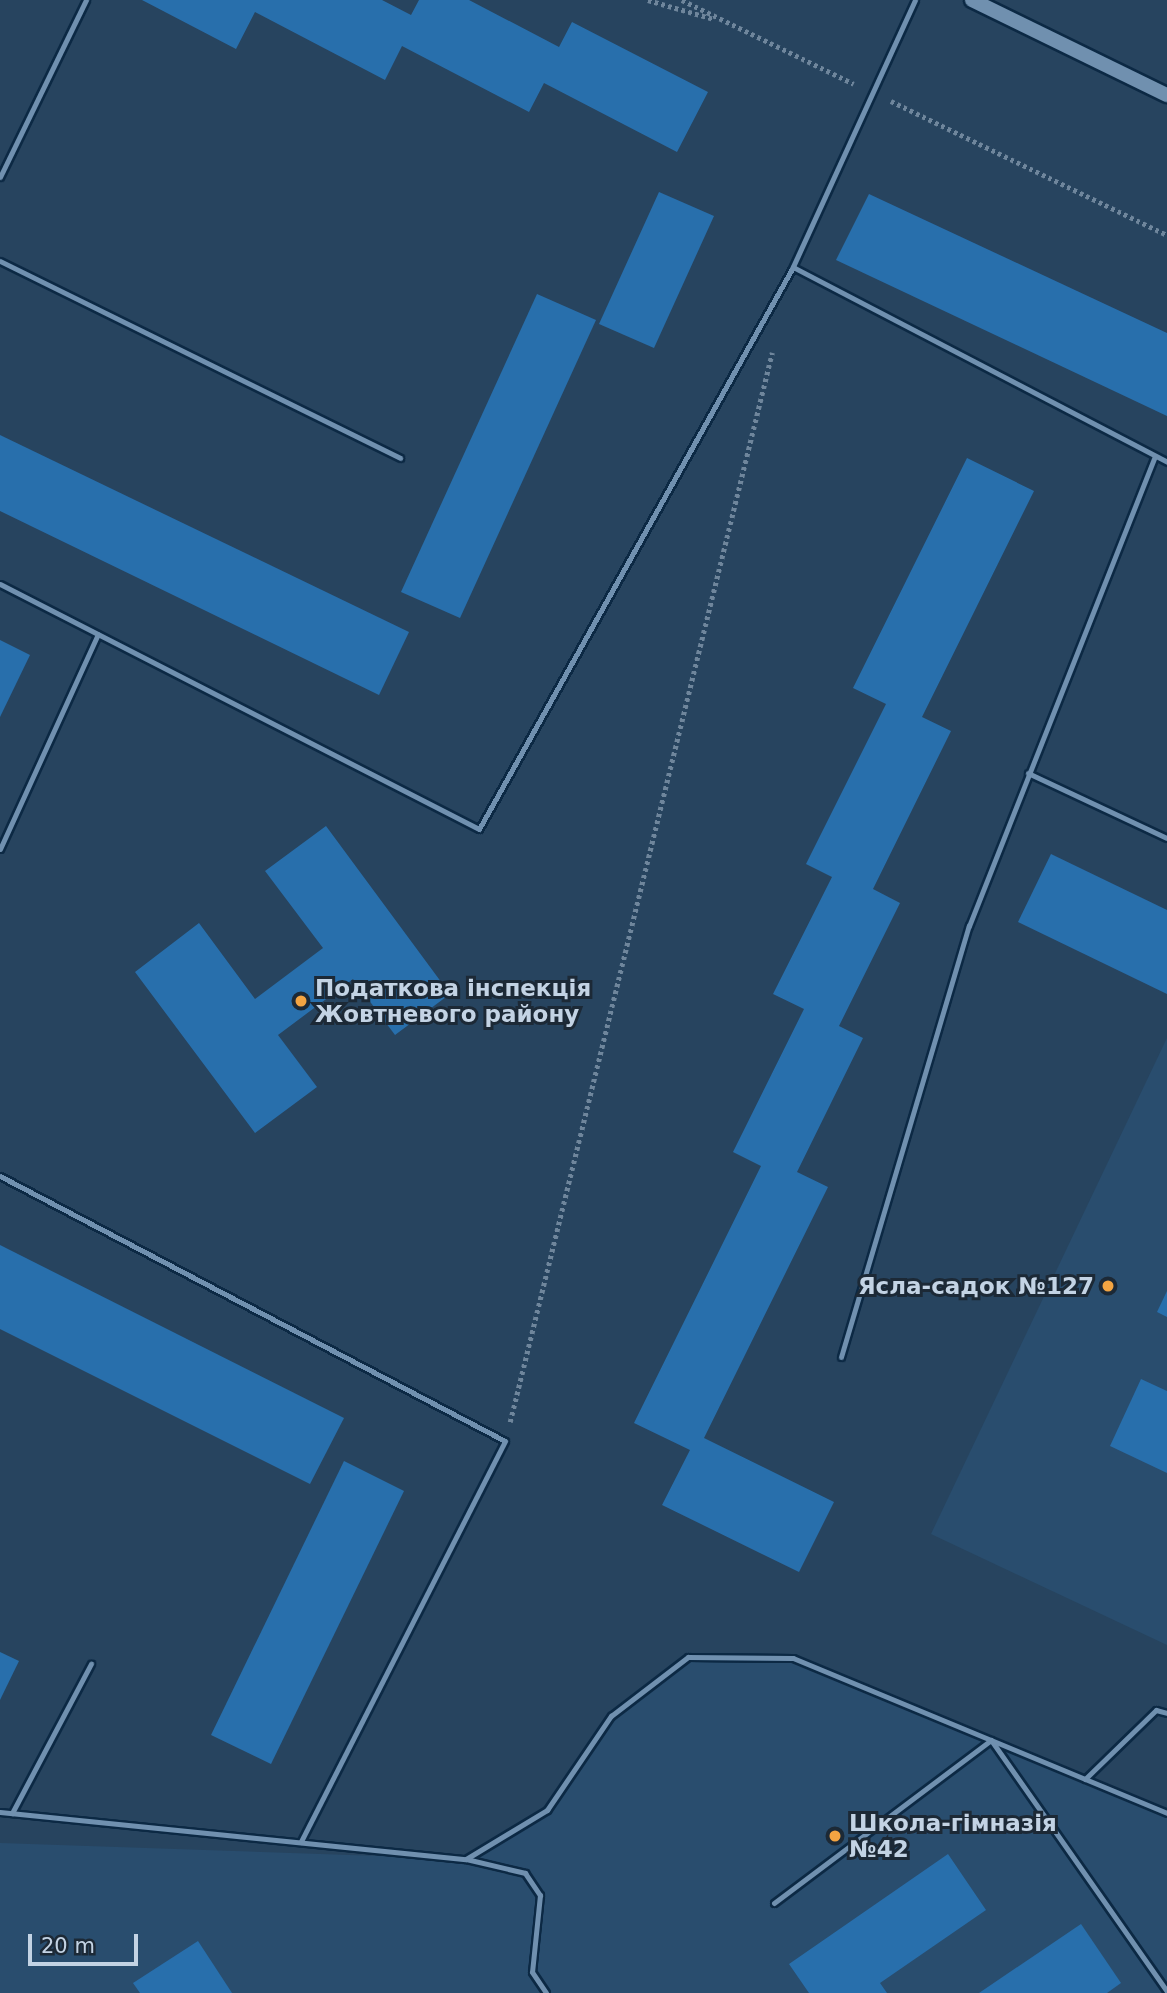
<!DOCTYPE html>
<html>
<head>
<meta charset="utf-8">
<style>
  body { margin:0 }
  #map { position:relative; width:1167px; height:1993px; overflow:hidden; background:#27445f; font-family:"DejaVu Sans",sans-serif }
  div>[style] { position:absolute }
  [style*='--x'] { left:calc(var(--x)*1px); top:calc(var(--y)*1px); width:calc(var(--w)*1px); rotate:calc(var(--a)*1deg) }
  .built>* { inset:0; background:#294d6e }
  .building>* { inset:0; background:#286fac }
  .path>* { height:4.5px; margin-top:-2.25px; transform-origin:0; background:repeating-linear-gradient(90deg,#6f869c 0 3.5px,transparent 0 7px) }
  .roads { filter:drop-shadow(2px 0 #0c2944) drop-shadow(-2px 0 #0c2944) drop-shadow(0 2px #0c2944) drop-shadow(0 -2px #0c2944) }
  .lane>* { height:5px; margin:-2.5px; padding:0 2.5px; transform-origin:2.5px; border-radius:2.5px; background:#7090af }
  .secondary>* { height:14px; margin:-7px; padding:0 7px; transform-origin:7px; border-radius:7px; background:#7090af }
  .dots>* { width:19px; height:19px; translate:-50% -50%; box-sizing:border-box; border:4px solid #1c2936; border-radius:50% }
  span { translate:-50% -50%; white-space:nowrap; text-align:center; line-height:1.15; -webkit-text-stroke:6px #1c2936; paint-order:stroke }
  .poi-label { font-size:23px; color:#c3d3e4; font-weight:700 }
  .left { translate:0 -50%; text-align:left }
  .right { translate:-100% -50%; text-align:right }
  .scale { position:absolute; left:28px; top:1934px; width:110px; height:32px; box-sizing:border-box; border:4px solid #c3d3e4; border-top:0; padding-left:9px; font-size:21px; line-height:24px; white-space:nowrap; color:#c3d3e4; -webkit-text-stroke:5px #1c2936; paint-order:stroke }
</style>
</head>
<body>
<div id="map">
  <div class="built">
    <div style="clip-path:polygon(1167px 1038px,1167px 1645px,931px 1534px)"></div>
    <div style="clip-path:polygon(688px 1657px,793px 1658px,1167px 1813px,1167px 1993px,0 1993px,0 1843px,466px 1859px,547px 1810px,611px 1716px)"></div>
  </div>
  <div class="building">
    <div style="clip-path:polygon(142px 0,382px 0,411px 15px,419px 0,469px 0,559px 47px,572px 22px,708px 92px,677px 152px,544px 83px,529px 112px,402px 46px,385px 80px,255px 12px,236px 49px)"></div>
    <div style="clip-path:polygon(659px 192px,714px 216px,654px 348px,599px 324px)"></div>
    <div style="clip-path:polygon(869px 194px,1167px 333px,1167px 416px,836px 260px)"></div>
    <div style="clip-path:polygon(537px 294px,596px 320px,460px 618px,401px 592px)"></div>
    <div style="clip-path:polygon(0 435px,409px 632px,379px 695px,0 511px)"></div>
    <div style="clip-path:polygon(967px 458px,1034px 491px,922px 717px,951px 731px,873px 889px,900px 903px,839px 1026px,863px 1038px,797px 1172px,828px 1187px,704px 1438px,834px 1502px,799px 1572px,662px 1505px,690px 1450px,634px 1423px,761px 1166px,733px 1152px,804px 1009px,773px 994px,832px 877px,806px 864px,886px 704px,853px 688px)"></div>
    <div style="clip-path:polygon(0 640px,30px 655px,0 717px)"></div>
    <div style="clip-path:polygon(326px 826px,450px 994px,395px 1035px,353px 979px,278px 1035px,317px 1087px,255px 1133px,135px 972px,199px 923px,255px 999px,323px 948px,265px 871px)"></div>
    <div style="clip-path:polygon(1051px 854px,1167px 910px,1167px 994px,1018px 922px)"></div>
    <div style="clip-path:polygon(0 1245px,344px 1418px,310px 1484px,0 1329px)"></div>
    <div style="clip-path:polygon(1167px 1291px,1167px 1317px,1157px 1312px)"></div>
    <div style="clip-path:polygon(1141px 1379px,1167px 1391px,1167px 1473px,1110px 1446px)"></div>
    <div style="clip-path:polygon(344px 1461px,404px 1491px,271px 1764px,211px 1735px)"></div>
    <div style="clip-path:polygon(0 1652px,19px 1661px,0 1700px)"></div>
    <div style="clip-path:polygon(948px 1854px,986px 1910px,880px 1983px,887px 1993px,809px 1993px,789px 1964px)"></div>
    <div style="clip-path:polygon(1081px 1924px,1121px 1983px,1107px 1993px,979px 1993px)"></div>
    <div style="clip-path:polygon(198px 1941px,232px 1993px,140px 1993px,133px 1983px)"></div>
  </div>
  <div class="path">
    <div style="--x:648;--y:0;--w:69;--a:16.1"></div>
    <div style="--x:682;--y:0;--w:191;--a:26"></div>
    <div style="--x:891;--y:101;--w:307;--a:25.9"></div>
    <div style="--x:510;--y:1422;--w:1101;--a:-76.23"></div>
  </div>
  <div class="roads">
    <div class="lane">
      <div style="--x:915;--y:0;--w:294;--a:114.6"></div>
      <div style="--x:793;--y:267;--w:422;--a:27.5"></div>
      <div style="--x:0;--y:177;--w:197;--a:-64.1"></div>
      <div style="--x:0;--y:261;--w:446;--a:26.2"></div>
      <div style="--x:0;--y:584;--w:538;--a:27.09"></div>
      <div style="--x:479;--y:829;--w:644;--a:-60.81"></div>
      <div style="--x:1028;--y:773;--w:153;--a:25.1"></div>
      <div style="--x:0;--y:849;--w:236;--a:-65.5"></div>
      <div style="--x:0;--y:1176;--w:570;--a:27.69"></div>
      <div style="--x:505;--y:1441;--w:450;--a:117"></div>
      <div style="--x:841;--y:1357;--w:450;--a:-73.5"></div>
      <div style="--x:969;--y:926;--w:505;--a:-68.41"></div>
      <div style="--x:1085;--y:1779;--w:99;--a:-44.2"></div>
      <div style="--x:1156;--y:1710;--w:11;--a:15"></div>
      <div style="--x:0;--y:1812;--w:468;--a:5.8"></div>
      <div style="--x:466;--y:1859;--w:95;--a:-31.2"></div>
      <div style="--x:547;--y:1810;--w:114;--a:-55.8"></div>
      <div style="--x:611;--y:1716;--w:97;--a:-37.5"></div>
      <div style="--x:688;--y:1657;--w:105;--a:0.5"></div>
      <div style="--x:793;--y:1658;--w:405;--a:22.5"></div>
      <div style="--x:12;--y:1813;--w:169;--a:-62.1"></div>
      <div style="--x:466;--y:1859;--w:61;--a:13.3"></div>
      <div style="--x:525;--y:1873;--w:27;--a:56"></div>
      <div style="--x:540;--y:1895;--w:77;--a:95.9"></div>
      <div style="--x:532;--y:1972;--w:25;--a:56"></div>
      <div style="--x:774;--y:1903;--w:271;--a:-36.9"></div>
      <div style="--x:991;--y:1740;--w:307;--a:55"></div>
    </div>
    <div class="secondary">
      <div style="--x:972;--y:0;--w:217;--a:26"></div>
    </div>
  </div>
  <div class="dots">
    <div style="left:301px;top:1001px;background:#f3a442"></div>
    <div style="left:1108px;top:1286px;background:#f3a442"></div>
    <div style="left:835px;top:1836px;background:#f3a442"></div>
  </div>
  <div class="poi-label">
    <span class="left" style="left:315px;top:1001px">Податкова інспекція<br>Жовтневого району</span>
    <span class="right" style="left:1094px;top:1286px">Ясла-садок №127</span>
    <span class="left" style="left:849px;top:1836px">Школа-гімназія<br>№42</span>
  </div>
  <div class="scale">20 m</div>
</div>
</body>
</html>
